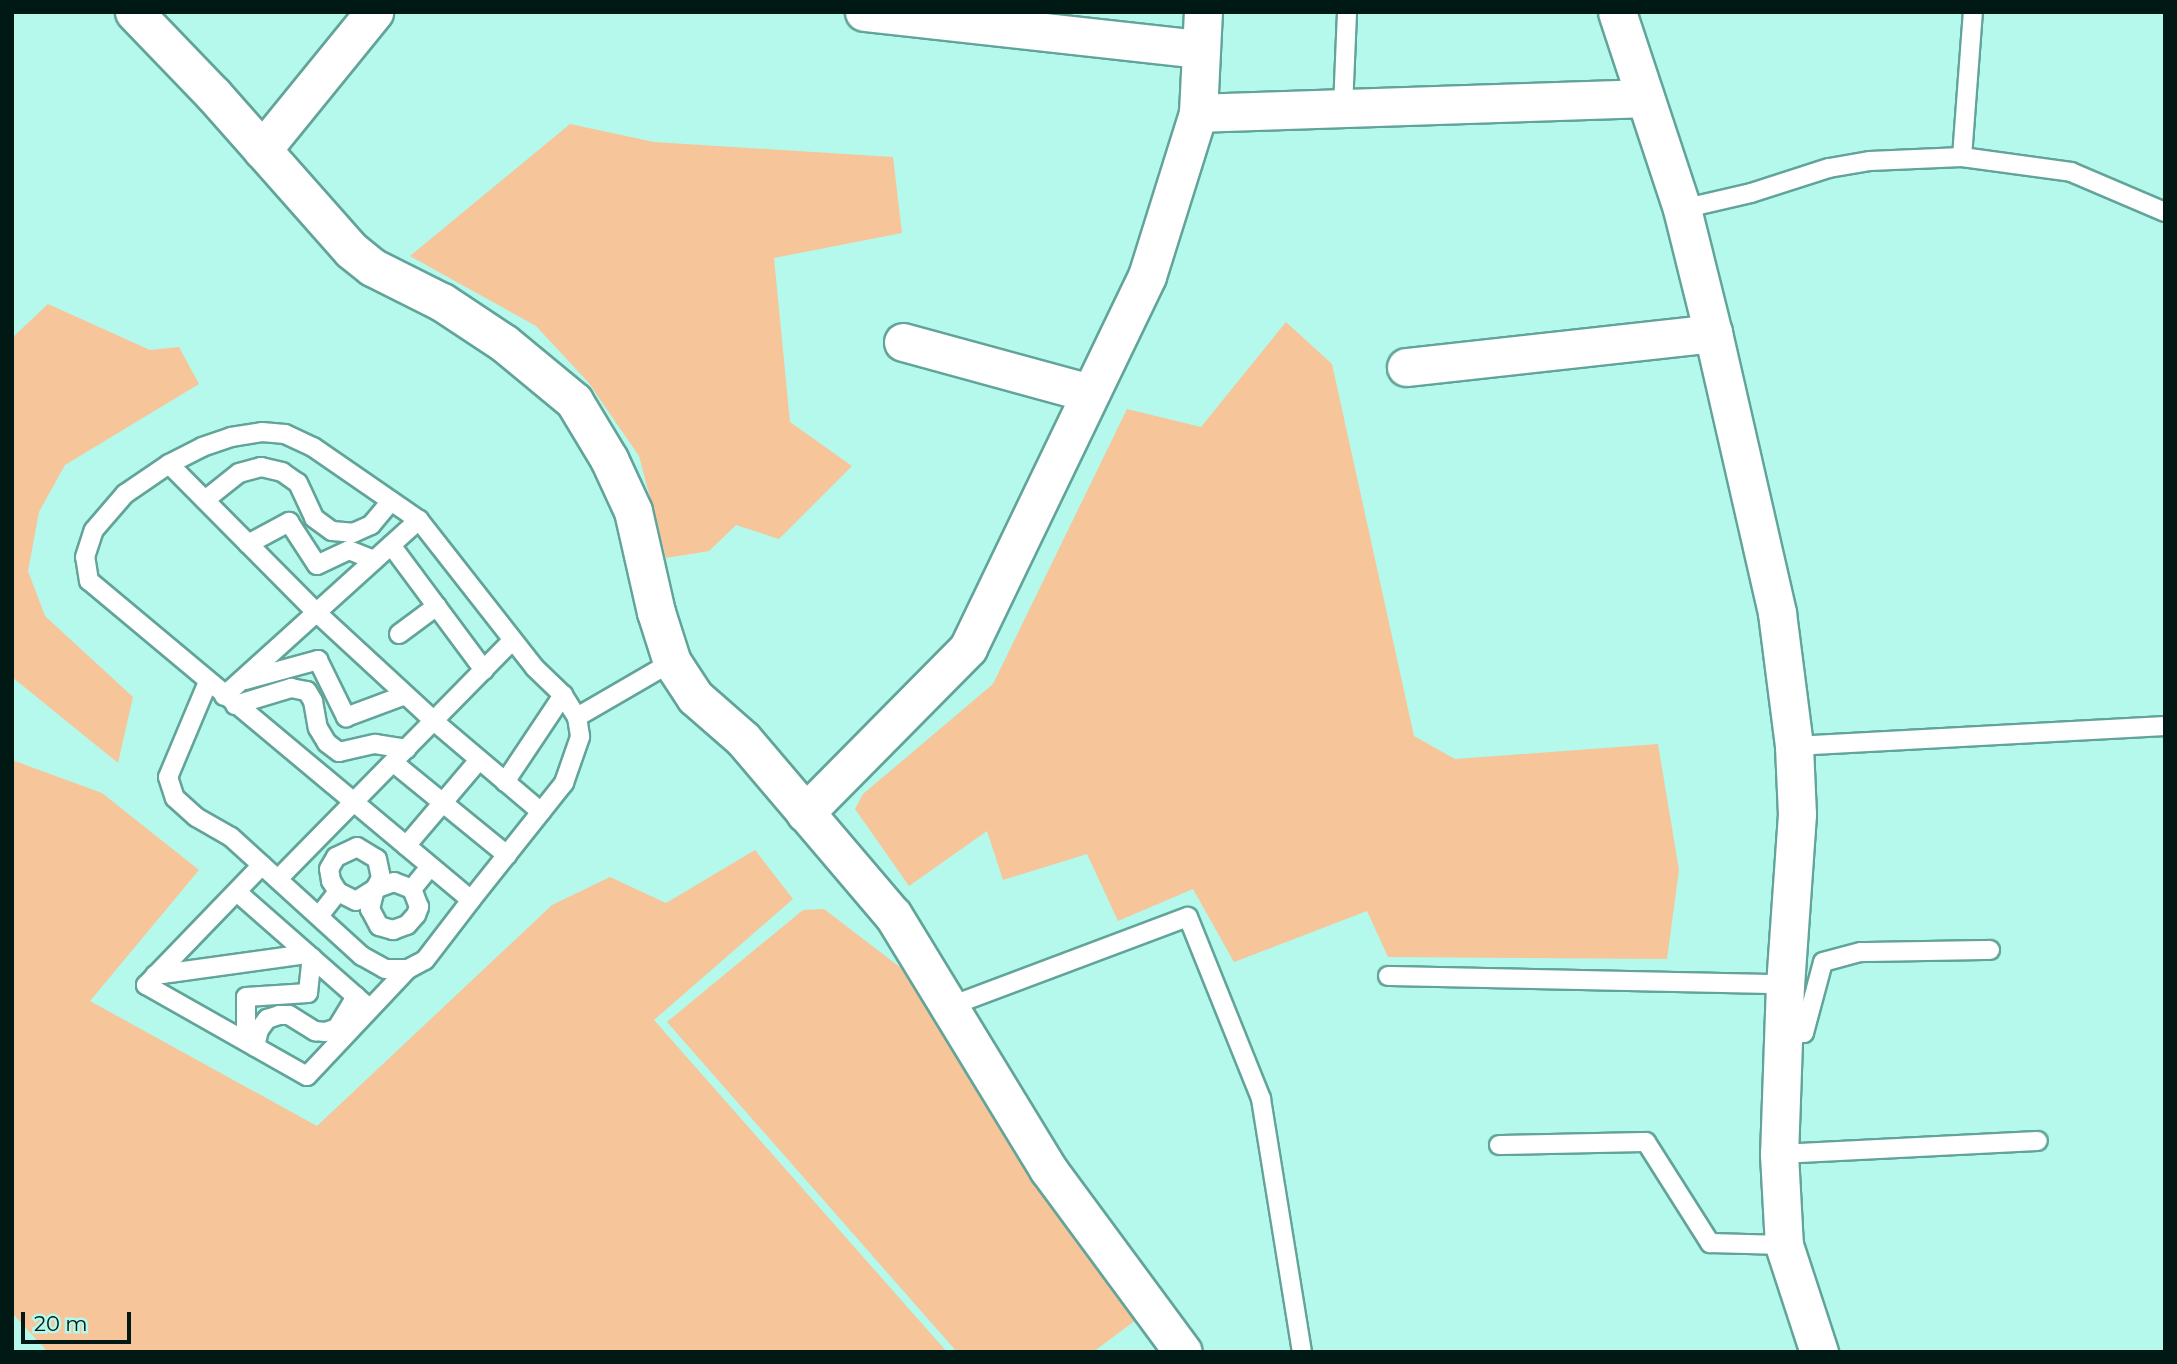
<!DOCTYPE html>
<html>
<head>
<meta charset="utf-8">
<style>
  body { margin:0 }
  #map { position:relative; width:2177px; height:1364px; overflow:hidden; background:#b5f9ed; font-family:Montserrat,sans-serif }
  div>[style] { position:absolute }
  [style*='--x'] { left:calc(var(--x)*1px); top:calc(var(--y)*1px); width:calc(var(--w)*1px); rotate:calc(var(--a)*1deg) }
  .green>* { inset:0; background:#f6c599 }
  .roads { filter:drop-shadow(2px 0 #62a499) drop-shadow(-2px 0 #62a499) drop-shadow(0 2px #62a499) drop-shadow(0 -2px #62a499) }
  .lane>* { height:18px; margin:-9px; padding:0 9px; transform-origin:9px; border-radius:9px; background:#fff }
  .street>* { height:37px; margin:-18.5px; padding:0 18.5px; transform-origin:18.5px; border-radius:18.5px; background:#fff }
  span { translate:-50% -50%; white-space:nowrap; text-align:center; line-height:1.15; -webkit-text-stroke:5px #b5f9ed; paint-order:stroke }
  .frame { position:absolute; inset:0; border:14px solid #001915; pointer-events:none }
  .scale { position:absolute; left:21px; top:1312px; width:110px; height:32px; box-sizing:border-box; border:4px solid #001915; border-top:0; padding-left:9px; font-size:21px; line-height:24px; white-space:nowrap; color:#001915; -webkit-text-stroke:5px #b5f9ed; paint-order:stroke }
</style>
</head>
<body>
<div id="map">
  <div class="green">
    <div style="clip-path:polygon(570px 124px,654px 142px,893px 157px,902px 233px,774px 258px,790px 422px,852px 466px,779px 539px,736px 525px,709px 551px,666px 558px,639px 456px,588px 382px,536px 326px,410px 256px)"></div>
    <div style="clip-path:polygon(48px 304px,150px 350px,179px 347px,199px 384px,65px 465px,39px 512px,28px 571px,45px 616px,133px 697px,118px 763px,12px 677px,12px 338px)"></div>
    <div style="clip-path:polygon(1286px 322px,1332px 364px,1414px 736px,1455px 759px,1658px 744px,1679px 870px,1667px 959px,1388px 957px,1367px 911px,1234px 962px,1193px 889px,1118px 921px,1087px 854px,1003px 880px,987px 831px,909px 886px,855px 809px,863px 794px,993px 684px,1127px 409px,1201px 427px)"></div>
    <div style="clip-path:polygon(12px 760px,102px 793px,199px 870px,90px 1001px,317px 1126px,552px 905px,610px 877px,666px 903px,755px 850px,793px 899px,654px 1020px,947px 1352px,48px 1352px,12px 1313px)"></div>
    <div style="clip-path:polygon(824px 909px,901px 968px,1016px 1143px,1140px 1317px,1093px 1352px,957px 1352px,667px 1022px,803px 910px)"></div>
  </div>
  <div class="roads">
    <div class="lane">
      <div style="--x:1343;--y:108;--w:96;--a:-87.6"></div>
      <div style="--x:1962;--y:157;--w:145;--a:-85.7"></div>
      <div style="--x:1682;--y:209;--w:71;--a:-13.1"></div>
      <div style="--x:1751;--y:193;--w:82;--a:-17.8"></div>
      <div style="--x:1829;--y:168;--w:42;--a:-9.7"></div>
      <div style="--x:1870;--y:161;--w:92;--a:-2.5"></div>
      <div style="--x:1962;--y:157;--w:110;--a:7.8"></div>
      <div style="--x:2071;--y:172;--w:102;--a:23.1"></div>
      <div style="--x:262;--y:432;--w:23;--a:5"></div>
      <div style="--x:285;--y:434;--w:31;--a:25"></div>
      <div style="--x:313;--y:447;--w:129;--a:34.6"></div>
      <div style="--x:419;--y:520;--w:188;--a:51.9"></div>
      <div style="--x:535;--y:668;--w:39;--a:44"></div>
      <div style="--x:563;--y:695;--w:26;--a:58"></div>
      <div style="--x:577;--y:717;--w:20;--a:81"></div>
      <div style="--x:580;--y:737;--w:49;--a:109.2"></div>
      <div style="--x:564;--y:783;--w:149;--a:128.5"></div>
      <div style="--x:471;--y:900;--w:498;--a:-140.1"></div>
      <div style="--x:89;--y:581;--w:24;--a:-99"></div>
      <div style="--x:85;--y:557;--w:28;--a:-72"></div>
      <div style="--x:94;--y:530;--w:48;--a:-49.3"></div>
      <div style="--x:125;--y:494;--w:53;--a:-34.3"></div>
      <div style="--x:169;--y:464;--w:37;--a:-27"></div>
      <div style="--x:202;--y:447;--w:31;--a:-19"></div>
      <div style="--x:231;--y:437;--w:31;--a:-9"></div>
      <div style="--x:169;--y:464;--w:209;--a:45.2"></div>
      <div style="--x:316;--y:612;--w:162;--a:42.7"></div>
      <div style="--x:435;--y:722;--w:139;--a:40.3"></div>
      <div style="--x:205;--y:500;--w:43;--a:-38.5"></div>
      <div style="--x:239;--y:473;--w:23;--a:-15"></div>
      <div style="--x:261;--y:467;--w:22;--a:13"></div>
      <div style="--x:282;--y:472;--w:19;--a:35"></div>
      <div style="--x:298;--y:483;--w:38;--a:65"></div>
      <div style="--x:314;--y:518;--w:22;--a:36"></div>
      <div style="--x:332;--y:531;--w:21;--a:5"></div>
      <div style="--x:353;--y:533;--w:20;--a:-24"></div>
      <div style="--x:371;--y:525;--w:31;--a:-50"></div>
      <div style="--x:248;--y:544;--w:47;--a:-28.2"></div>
      <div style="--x:289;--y:522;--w:51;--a:56.9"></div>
      <div style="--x:317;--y:565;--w:35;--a:-25"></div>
      <div style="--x:349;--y:550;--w:27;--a:22"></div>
      <div style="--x:391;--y:545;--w:156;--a:53.4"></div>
      <div style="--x:399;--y:634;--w:47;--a:-36.4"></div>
      <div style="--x:245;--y:680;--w:76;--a:-15.3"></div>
      <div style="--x:318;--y:660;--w:64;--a:63.8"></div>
      <div style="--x:346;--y:717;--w:63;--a:-20.4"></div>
      <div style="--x:208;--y:682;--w:103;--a:112.8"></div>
      <div style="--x:168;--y:777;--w:22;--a:72"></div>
      <div style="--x:175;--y:798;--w:28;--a:42"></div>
      <div style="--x:196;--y:817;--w:40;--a:29.7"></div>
      <div style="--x:231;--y:837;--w:177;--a:42.3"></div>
      <div style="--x:362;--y:956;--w:26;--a:29"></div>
      <div style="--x:385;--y:969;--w:23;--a:0"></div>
      <div style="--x:408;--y:969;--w:19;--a:-28"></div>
      <div style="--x:425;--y:960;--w:76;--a:-52.5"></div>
      <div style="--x:224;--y:696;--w:263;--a:-42.1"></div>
      <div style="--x:235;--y:705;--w:59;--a:-16.9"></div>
      <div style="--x:291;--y:688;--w:16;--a:11"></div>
      <div style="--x:307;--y:691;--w:12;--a:59"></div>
      <div style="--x:313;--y:701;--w:27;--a:80"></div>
      <div style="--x:318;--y:728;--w:17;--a:59"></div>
      <div style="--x:327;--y:743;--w:15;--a:37"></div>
      <div style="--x:339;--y:752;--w:37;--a:-13"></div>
      <div style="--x:375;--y:744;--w:32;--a:9"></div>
      <div style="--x:577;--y:717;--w:110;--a:-30.1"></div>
      <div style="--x:1794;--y:746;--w:372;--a:-3.1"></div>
      <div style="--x:394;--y:763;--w:146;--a:39.2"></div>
      <div style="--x:505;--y:782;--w:105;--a:-56.3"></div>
      <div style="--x:406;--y:846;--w:113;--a:-49.7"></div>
      <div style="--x:262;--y:865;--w:167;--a:134"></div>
      <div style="--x:146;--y:985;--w:185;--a:29.5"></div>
      <div style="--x:307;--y:1076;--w:147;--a:-46.7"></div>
      <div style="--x:278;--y:879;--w:335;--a:-45.5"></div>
      <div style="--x:412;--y:889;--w:19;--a:-159"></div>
      <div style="--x:394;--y:882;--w:20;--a:160"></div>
      <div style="--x:375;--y:889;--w:21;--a:104"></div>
      <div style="--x:370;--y:909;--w:19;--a:62"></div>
      <div style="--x:379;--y:926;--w:15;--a:16"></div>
      <div style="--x:393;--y:930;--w:15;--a:-20"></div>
      <div style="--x:407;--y:925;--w:13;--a:-48"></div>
      <div style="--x:416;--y:915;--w:9;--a:-69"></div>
      <div style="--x:419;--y:907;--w:19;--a:-111"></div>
      <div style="--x:412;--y:889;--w:28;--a:-51"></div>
      <div style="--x:237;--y:892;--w:177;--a:41.3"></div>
      <div style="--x:319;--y:916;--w:31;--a:-52"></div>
      <div style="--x:338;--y:892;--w:13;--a:-122"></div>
      <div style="--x:331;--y:881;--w:12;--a:-99"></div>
      <div style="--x:329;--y:869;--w:14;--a:-60"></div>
      <div style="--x:336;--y:857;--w:23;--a:-25"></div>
      <div style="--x:357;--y:847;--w:23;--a:31"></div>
      <div style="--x:377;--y:859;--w:19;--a:78"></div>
      <div style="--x:381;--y:878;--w:13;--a:119"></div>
      <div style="--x:375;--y:889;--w:22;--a:148"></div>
      <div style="--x:356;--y:901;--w:20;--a:-153"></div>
      <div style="--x:155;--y:975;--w:153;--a:-7.9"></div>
      <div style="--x:1388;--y:976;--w:397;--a:1.2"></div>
      <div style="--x:948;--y:1007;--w:256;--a:-20.6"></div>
      <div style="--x:1188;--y:917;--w:196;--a:68.1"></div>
      <div style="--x:1261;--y:1099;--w:256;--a:80.8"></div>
      <div style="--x:1784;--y:1034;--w:20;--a:-3"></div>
      <div style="--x:1804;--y:1033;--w:73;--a:-75"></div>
      <div style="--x:1823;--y:962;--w:39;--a:-15"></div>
      <div style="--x:1861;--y:952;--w:129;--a:-0.9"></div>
      <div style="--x:246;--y:1041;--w:44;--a:-90"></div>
      <div style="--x:246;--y:997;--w:62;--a:-3.7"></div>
      <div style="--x:308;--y:993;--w:36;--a:-84"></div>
      <div style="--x:255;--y:1047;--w:17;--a:-77"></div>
      <div style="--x:259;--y:1030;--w:14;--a:-54"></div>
      <div style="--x:267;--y:1019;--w:13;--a:-18"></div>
      <div style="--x:279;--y:1015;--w:10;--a:0"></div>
      <div style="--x:289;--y:1015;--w:31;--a:32"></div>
      <div style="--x:315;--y:1031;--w:10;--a:6"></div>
      <div style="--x:325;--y:1032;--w:13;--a:-18"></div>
      <div style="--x:337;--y:1028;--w:37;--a:-59"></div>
      <div style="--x:1499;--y:1145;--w:147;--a:-1.2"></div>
      <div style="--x:1646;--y:1142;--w:120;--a:57.6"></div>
      <div style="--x:1710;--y:1243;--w:74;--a:1.5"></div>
      <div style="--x:1779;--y:1154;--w:259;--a:-2.9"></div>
    </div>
    <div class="street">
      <div style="--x:134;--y:12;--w:114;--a:46.1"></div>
      <div style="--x:213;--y:94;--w:208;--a:48.5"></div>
      <div style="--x:351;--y:250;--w:27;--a:39"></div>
      <div style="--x:372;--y:267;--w:78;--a:26.6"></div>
      <div style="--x:442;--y:302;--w:74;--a:33.5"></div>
      <div style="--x:504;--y:343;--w:91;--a:39.6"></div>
      <div style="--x:574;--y:401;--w:68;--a:58.9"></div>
      <div style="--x:609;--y:459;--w:57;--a:65.2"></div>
      <div style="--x:633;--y:511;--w:104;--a:77.2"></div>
      <div style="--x:656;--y:612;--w:52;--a:72.3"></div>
      <div style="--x:672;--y:662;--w:42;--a:56.7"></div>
      <div style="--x:695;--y:697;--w:64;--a:41.2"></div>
      <div style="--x:743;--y:739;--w:231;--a:49.6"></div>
      <div style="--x:893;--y:915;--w:298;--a:58.6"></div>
      <div style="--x:1048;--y:1169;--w:227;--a:53.6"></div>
      <div style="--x:864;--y:12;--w:338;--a:6.3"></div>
      <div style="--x:1617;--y:12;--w:207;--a:71.7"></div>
      <div style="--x:1682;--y:209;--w:128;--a:76"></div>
      <div style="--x:1713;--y:333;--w:287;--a:77.1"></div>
      <div style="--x:1777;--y:613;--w:134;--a:82.7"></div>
      <div style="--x:1794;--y:746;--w:68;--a:87.5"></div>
      <div style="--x:1797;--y:814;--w:170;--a:94"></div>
      <div style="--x:1785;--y:984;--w:170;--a:92"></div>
      <div style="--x:1779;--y:1154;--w:91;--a:86.9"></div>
      <div style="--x:1784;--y:1245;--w:113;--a:71.9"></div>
      <div style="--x:1198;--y:113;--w:447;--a:-1.9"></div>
      <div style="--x:262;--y:150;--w:178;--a:-50.9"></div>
      <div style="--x:903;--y:342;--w:193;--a:15.3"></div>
      <div style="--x:1406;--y:367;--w:309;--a:-6.3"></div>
      <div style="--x:805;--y:813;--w:232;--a:-45.3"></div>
      <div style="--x:968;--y:648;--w:413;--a:-64.3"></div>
      <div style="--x:1147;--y:276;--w:171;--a:-72.6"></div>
      <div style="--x:1198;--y:113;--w:101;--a:-87.2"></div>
    </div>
  </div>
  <div class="frame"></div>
  <div class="scale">20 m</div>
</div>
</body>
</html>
